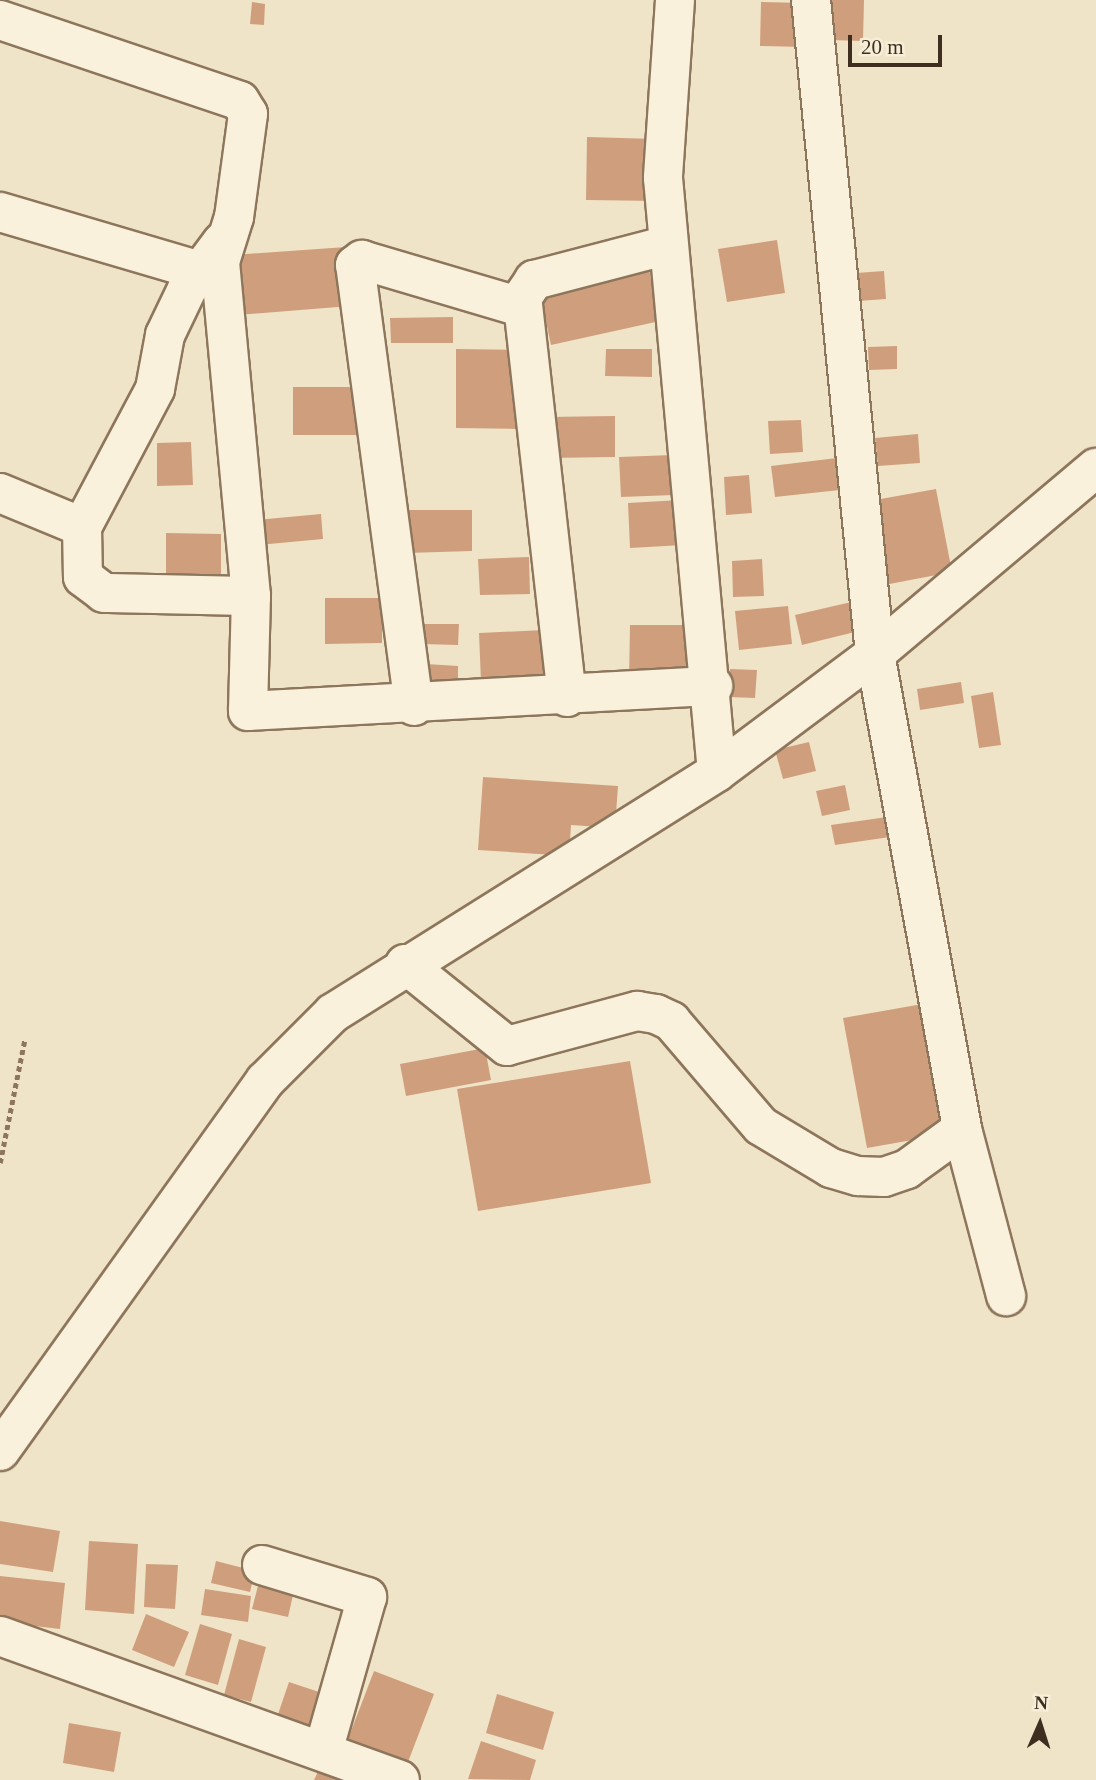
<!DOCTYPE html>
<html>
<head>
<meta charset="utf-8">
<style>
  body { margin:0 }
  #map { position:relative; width:1096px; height:1780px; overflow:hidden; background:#f0e4c8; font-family:Georgia,serif }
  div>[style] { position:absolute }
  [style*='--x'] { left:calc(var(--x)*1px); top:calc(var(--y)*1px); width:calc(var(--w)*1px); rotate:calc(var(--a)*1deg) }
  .building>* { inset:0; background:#cf9f7d }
  .path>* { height:4.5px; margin-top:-2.25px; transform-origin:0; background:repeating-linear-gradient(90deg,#8d765c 0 5px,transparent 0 8.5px) }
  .roads { filter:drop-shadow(2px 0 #8d765c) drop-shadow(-2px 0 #8d765c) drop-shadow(0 2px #8d765c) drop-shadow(0 -2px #8d765c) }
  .minor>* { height:38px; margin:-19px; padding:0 19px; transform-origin:19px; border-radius:19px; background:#faf1dc }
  span { translate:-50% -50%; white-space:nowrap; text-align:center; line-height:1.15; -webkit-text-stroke:5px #f7eed8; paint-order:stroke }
  .north { position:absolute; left:1005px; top:1689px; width:70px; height:70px; -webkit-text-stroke:5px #f7eed8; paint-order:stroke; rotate:3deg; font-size:19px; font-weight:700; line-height:28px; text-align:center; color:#3d2e20 }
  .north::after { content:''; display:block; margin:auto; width:24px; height:32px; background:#3d2e20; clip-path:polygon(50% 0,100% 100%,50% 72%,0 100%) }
  .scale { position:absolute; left:848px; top:35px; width:94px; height:32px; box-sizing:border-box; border:4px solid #3d2e20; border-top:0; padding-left:9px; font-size:21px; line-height:24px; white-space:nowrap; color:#3d2e20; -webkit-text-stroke:5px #f7eed8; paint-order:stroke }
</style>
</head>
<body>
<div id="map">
  <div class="building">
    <div style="clip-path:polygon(829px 0,864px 0,863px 41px,829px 40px)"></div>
    <div style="clip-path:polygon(252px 2px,265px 4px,264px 25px,250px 24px)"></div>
    <div style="clip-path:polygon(761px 2px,804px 3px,803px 47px,760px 46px)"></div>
    <div style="clip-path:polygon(587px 137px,656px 139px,656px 201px,586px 200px)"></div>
    <div style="clip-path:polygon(777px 240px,785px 293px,727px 302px,718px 249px)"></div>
    <div style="clip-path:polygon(346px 247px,350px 306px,238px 315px,233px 255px)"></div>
    <div style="clip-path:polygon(648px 265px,660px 321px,551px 345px,539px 289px)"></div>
    <div style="clip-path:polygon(884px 271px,886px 299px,858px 301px,856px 273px)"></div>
    <div style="clip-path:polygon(453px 317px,453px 343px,391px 343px,390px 318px)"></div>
    <div style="clip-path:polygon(897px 346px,897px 369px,869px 370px,868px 347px)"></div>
    <div style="clip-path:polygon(456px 349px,519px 350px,519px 429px,456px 428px)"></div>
    <div style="clip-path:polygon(606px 349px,652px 349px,652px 377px,605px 376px)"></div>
    <div style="clip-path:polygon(293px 387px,357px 387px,357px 435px,293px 435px)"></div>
    <div style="clip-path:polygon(615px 416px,615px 457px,548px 458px,547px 417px)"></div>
    <div style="clip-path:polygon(801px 420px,803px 452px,770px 454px,768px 421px)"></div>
    <div style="clip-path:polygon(918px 434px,920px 463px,878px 466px,875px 438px)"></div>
    <div style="clip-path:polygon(191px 442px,193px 485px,157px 486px,157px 443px)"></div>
    <div style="clip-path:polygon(672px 455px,674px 495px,621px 497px,619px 457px)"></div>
    <div style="clip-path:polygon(845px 457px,849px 489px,775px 497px,771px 466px)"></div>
    <div style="clip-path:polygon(749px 475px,752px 513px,726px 515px,724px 477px)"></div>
    <div style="clip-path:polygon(936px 489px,952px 572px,879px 586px,864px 502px)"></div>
    <div style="clip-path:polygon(680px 500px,683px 545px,630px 548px,628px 503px)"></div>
    <div style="clip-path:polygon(406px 510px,472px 510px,472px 551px,407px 553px)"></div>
    <div style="clip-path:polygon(321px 514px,323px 539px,258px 545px,256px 520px)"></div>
    <div style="clip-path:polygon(166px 533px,221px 534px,221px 575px,166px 574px)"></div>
    <div style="clip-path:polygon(529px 557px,530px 594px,480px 595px,478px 559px)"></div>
    <div style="clip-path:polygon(762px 559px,764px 596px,733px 597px,732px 561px)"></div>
    <div style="clip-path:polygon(325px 598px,382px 598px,382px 643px,325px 644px)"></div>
    <div style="clip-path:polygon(860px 600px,867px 629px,802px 645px,795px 615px)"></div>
    <div style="clip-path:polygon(788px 606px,792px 644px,739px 650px,735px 611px)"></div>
    <div style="clip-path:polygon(422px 624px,459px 624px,458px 645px,421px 644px)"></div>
    <div style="clip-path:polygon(630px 625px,689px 625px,688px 680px,629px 680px)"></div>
    <div style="clip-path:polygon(544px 630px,546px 679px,481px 682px,479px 633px)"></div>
    <div style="clip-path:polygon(426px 664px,458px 666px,458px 684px,425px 682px)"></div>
    <div style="clip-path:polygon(730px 669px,757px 670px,755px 698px,729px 697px)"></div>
    <div style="clip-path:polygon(961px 682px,964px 703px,920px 710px,917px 689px)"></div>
    <div style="clip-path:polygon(993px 692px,1001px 745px,979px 748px,971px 696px)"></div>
    <div style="clip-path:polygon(809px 742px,816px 771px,783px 779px,775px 750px)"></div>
    <div style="clip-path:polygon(483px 777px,618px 786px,615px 828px,571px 825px,569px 856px,478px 850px)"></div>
    <div style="clip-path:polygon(845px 785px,850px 810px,822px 816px,816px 791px)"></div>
    <div style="clip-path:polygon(887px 817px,890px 837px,835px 845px,831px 825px)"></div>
    <div style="clip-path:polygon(928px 1003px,952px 1133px,867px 1148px,843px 1018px)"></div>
    <div style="clip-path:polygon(485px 1048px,491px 1080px,406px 1096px,400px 1064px)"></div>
    <div style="clip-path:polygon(630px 1061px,651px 1183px,478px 1211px,457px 1089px)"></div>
    <div style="clip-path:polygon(0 1521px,60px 1531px,53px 1572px,0 1564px)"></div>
    <div style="clip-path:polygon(89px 1541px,138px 1544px,134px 1614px,85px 1610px)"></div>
    <div style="clip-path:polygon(216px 1561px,255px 1571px,250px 1592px,211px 1583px)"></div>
    <div style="clip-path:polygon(146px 1564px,178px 1565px,175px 1609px,144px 1607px)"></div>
    <div style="clip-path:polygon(261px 1574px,296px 1582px,288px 1617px,252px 1609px)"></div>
    <div style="clip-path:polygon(0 1576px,65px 1583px,60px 1629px,0 1622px)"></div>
    <div style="clip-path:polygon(205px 1589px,251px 1596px,248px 1622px,201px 1615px)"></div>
    <div style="clip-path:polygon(146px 1614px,189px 1632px,174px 1667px,132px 1650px)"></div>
    <div style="clip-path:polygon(200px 1624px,232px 1634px,218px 1685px,185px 1675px)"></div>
    <div style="clip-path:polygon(239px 1639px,266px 1647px,251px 1702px,224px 1695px)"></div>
    <div style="clip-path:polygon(374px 1671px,434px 1694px,408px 1762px,348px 1739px)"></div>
    <div style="clip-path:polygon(289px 1682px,337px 1698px,324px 1736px,276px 1720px)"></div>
    <div style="clip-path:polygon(497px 1694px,554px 1712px,543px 1750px,486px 1733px)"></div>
    <div style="clip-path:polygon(69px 1723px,121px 1732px,114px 1772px,63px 1763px)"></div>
    <div style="clip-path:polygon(481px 1741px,536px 1760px,530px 1780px,468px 1779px)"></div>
    <div style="clip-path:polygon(323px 1761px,363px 1780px,314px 1780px)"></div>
  </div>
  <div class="path">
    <div style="--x:0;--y:1163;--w:127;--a:-78.7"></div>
  </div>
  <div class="roads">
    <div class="minor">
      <div style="--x:675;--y:0;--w:178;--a:93.9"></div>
      <div style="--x:663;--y:178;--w:596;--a:84.81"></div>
      <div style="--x:811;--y:0;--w:657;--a:84.41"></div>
      <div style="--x:875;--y:654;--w:483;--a:79.6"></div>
      <div style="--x:962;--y:1129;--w:173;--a:75.2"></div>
      <div style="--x:0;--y:20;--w:253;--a:18.6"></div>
      <div style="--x:240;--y:101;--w:15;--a:58"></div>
      <div style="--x:248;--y:114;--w:104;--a:97.7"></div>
      <div style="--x:234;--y:217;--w:47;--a:107.3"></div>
      <div style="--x:220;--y:262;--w:335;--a:84.7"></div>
      <div style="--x:251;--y:596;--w:115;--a:91.5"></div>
      <div style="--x:248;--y:711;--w:466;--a:-3.1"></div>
      <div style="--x:0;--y:212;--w:209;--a:16.4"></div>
      <div style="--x:0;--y:493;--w:89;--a:22.5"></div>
      <div style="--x:82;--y:527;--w:50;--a:88.9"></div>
      <div style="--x:83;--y:577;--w:26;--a:37"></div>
      <div style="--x:104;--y:593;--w:147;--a:1.2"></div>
      <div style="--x:82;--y:527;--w:156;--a:-62.1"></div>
      <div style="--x:155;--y:389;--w:55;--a:-79.5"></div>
      <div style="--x:165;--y:335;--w:51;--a:-64.4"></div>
      <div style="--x:187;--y:289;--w:59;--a:-53.3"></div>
      <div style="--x:567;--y:697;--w:402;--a:-96.4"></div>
      <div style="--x:522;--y:298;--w:22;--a:-56"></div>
      <div style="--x:534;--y:280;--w:138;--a:-14.6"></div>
      <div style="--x:414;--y:706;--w:445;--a:-97.6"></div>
      <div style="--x:355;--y:265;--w:9;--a:-36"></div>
      <div style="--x:362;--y:260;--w:166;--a:16.5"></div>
      <div style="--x:405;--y:964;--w:131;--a:38.8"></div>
      <div style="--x:507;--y:1046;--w:135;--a:-15.1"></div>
      <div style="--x:637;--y:1011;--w:19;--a:9"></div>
      <div style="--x:656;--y:1014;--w:17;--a:25"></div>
      <div style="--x:671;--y:1021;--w:138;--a:49.4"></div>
      <div style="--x:761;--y:1126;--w:82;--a:31"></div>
      <div style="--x:831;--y:1168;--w:28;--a:17"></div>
      <div style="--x:858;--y:1176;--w:26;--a:2"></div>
      <div style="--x:884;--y:1177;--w:24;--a:-19"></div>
      <div style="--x:907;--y:1169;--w:68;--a:-36"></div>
      <div style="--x:0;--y:1451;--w:455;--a:-54.4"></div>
      <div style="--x:265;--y:1081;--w:96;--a:-45"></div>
      <div style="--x:333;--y:1013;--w:453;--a:-32.1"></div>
      <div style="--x:717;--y:772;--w:197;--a:-36.8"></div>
      <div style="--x:875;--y:654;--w:289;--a:-40.1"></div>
      <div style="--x:262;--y:1565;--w:110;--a:16.9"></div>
      <div style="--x:367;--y:1597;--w:160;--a:105.9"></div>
      <div style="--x:0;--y:1636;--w:425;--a:19.8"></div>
    </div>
  </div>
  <div class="north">N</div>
  <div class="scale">20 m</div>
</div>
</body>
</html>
